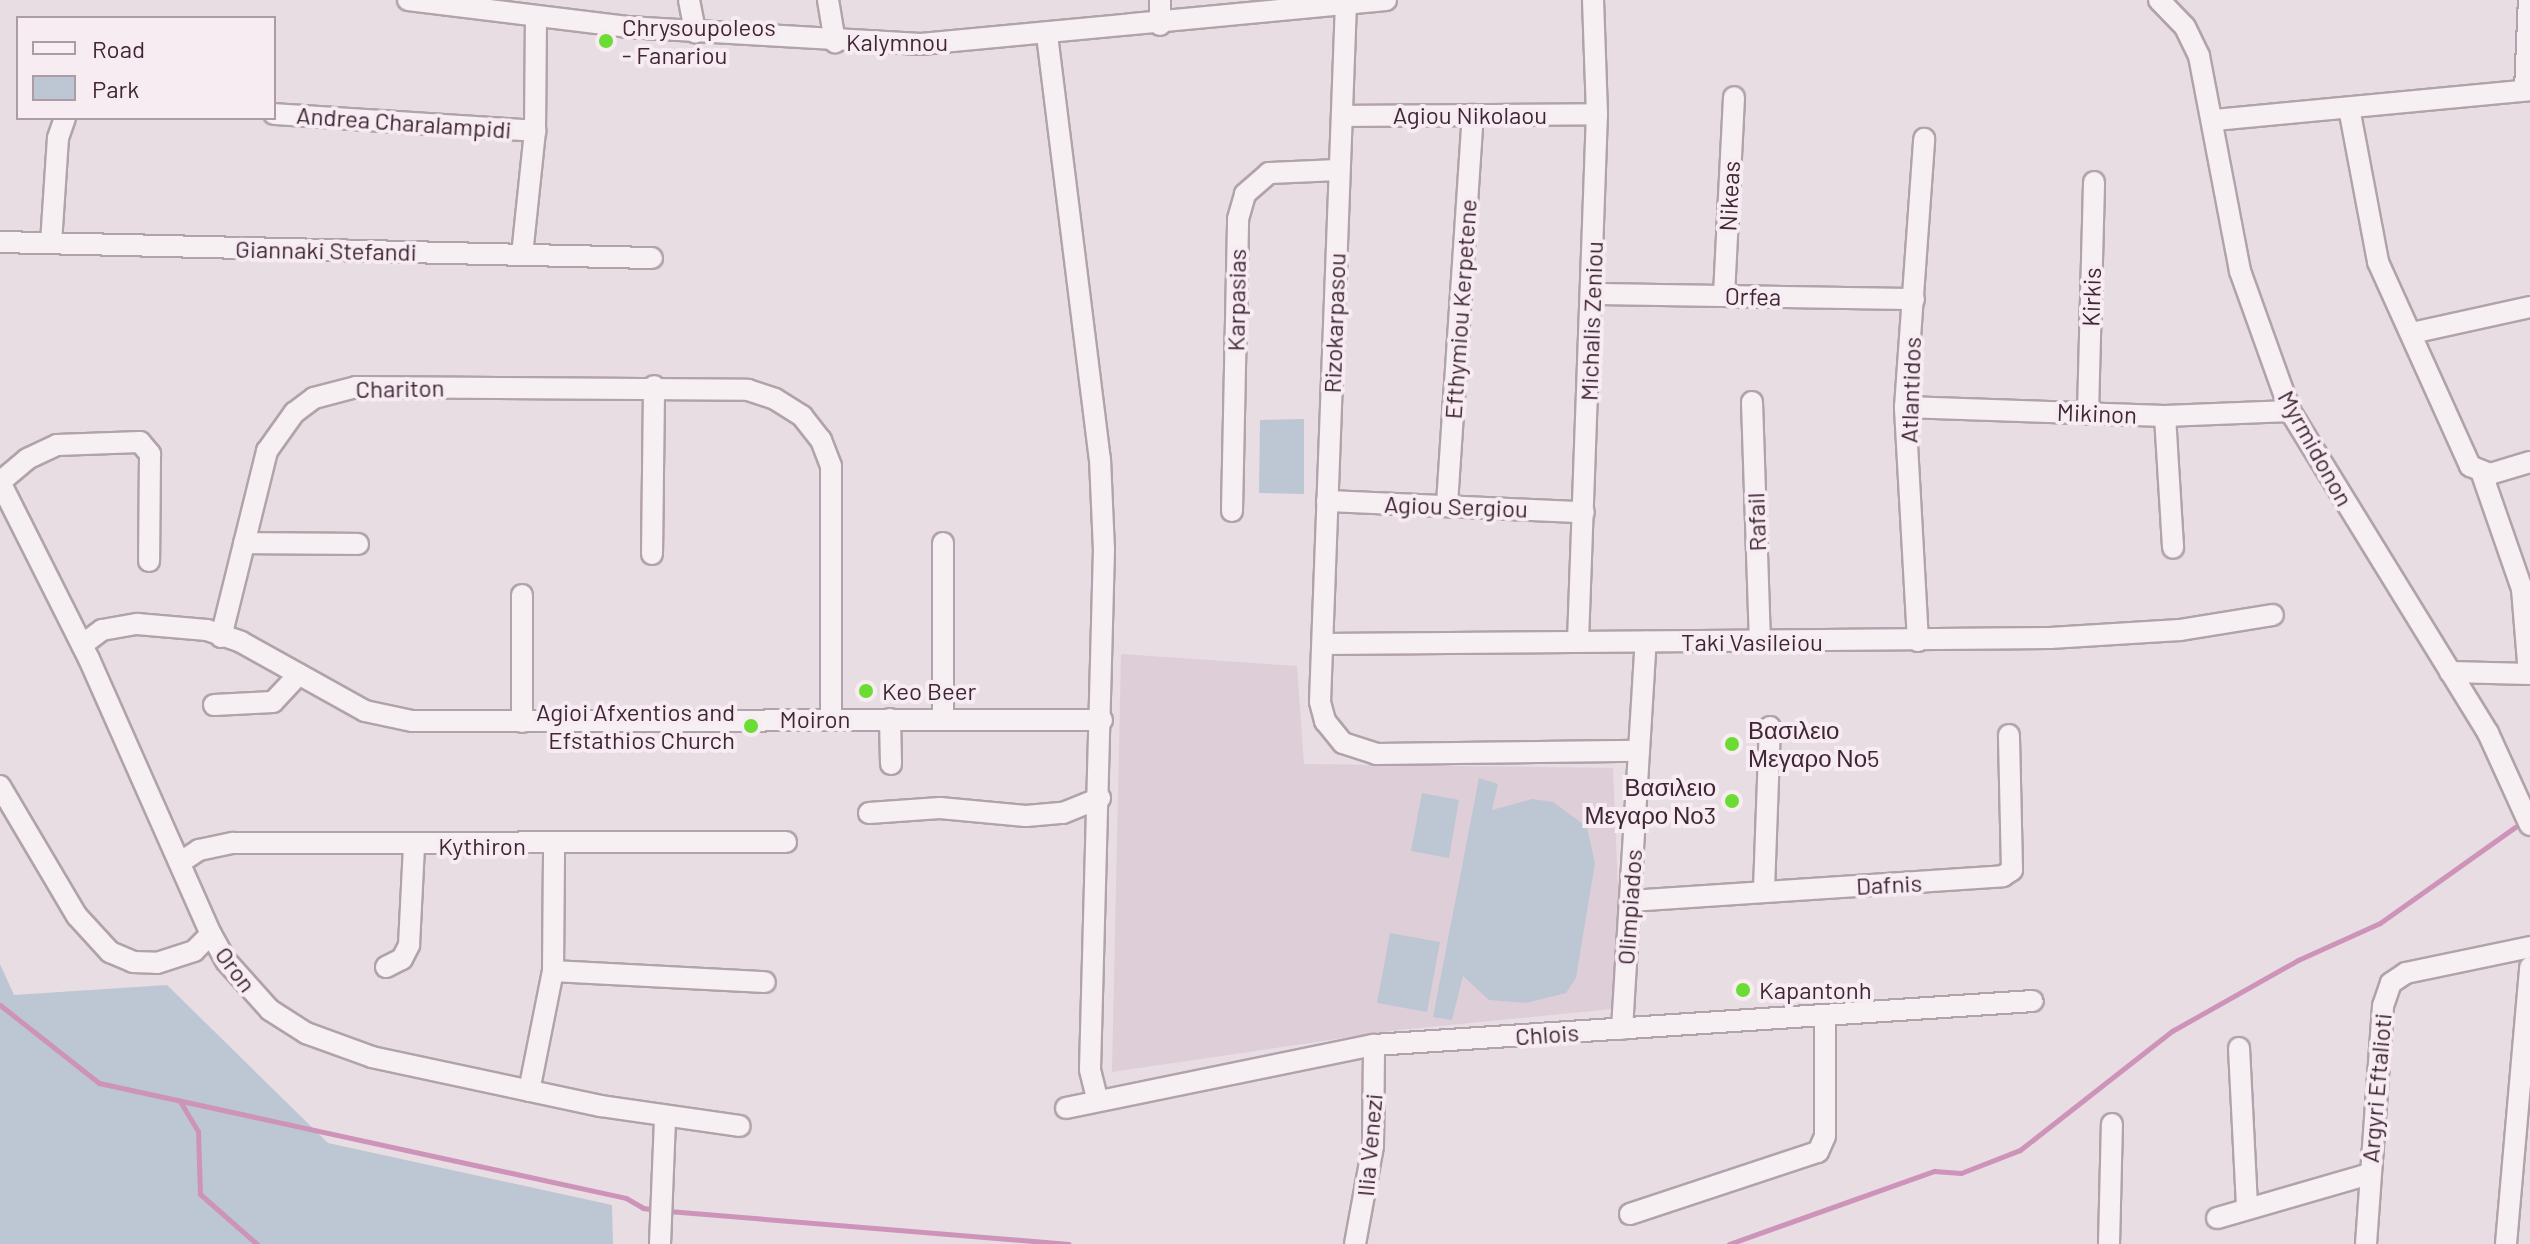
<!DOCTYPE html>
<html>
<head>
<meta charset="utf-8">
<style>
  body { margin:0 }
  #map { position:relative; width:2530px; height:1244px; overflow:hidden; background:#e8dde3; font-family:Barlow,sans-serif }
  div>[style] { position:absolute }
  [style*='--x'] { left:calc(var(--x)*1px); top:calc(var(--y)*1px); width:calc(var(--w)*1px); rotate:calc(var(--a)*1deg) }
  .built>* { inset:0; background:#deced7 }
  .green>* { inset:0; background:#bdc6d3 }
  .stream>* { height:5px; margin:-2.5px; padding:0 2.5px; transform-origin:2.5px; border-radius:2.5px; background:#cd93b9 }
  .roads { filter:drop-shadow(2px 0 #b2a2ab) drop-shadow(-2px 0 #b2a2ab) drop-shadow(0 2px #b2a2ab) drop-shadow(0 -2px #b2a2ab) }
  .minor>* { height:20px; margin:-10px; padding:0 10px; transform-origin:10px; border-radius:10px; background:#f6f0f3 }
  .dots>* { width:22px; height:22px; translate:-50% -50%; box-sizing:border-box; border:4px solid #f6ecf2; border-radius:50% }
  span { translate:-50% -50%; white-space:nowrap; text-align:center; line-height:1.15; -webkit-text-stroke:8px #f6ecf2; paint-order:stroke }
  .poi-label { font-size:24px; color:#402534 }
  .left { translate:0 -50%; text-align:left }
  .right { translate:-100% -50%; text-align:right }
  .street-label { font-size:24px; color:#402534 }
  .legend { position:absolute; left:16px; top:16px; width:260px; height:104px; box-sizing:border-box; background:#f6ecf2; border:2px solid #ad9ca6; margin:0; padding:10px 14px; list-style:none; font-size:24px; color:#402534 }
  .legend li { display:flex; align-items:center; gap:16px; height:40px }
  .legend b { width:40px; border:2px solid #ad9ca6 }
</style>
</head>
<body>
<div id="map">
  <div class="built">
    <div style="clip-path:polygon(1121px 654px,1297px 666px,1304px 764px,1613px 768px,1623px 1008px,1398px 1030px,1112px 1072px)"></div>
  </div>
  <div class="green">
    <div style="clip-path:polygon(1304px 419px,1304px 494px,1259px 493px,1260px 420px)"></div>
    <div style="clip-path:polygon(1479px 778px,1498px 784px,1492px 810px,1532px 799px,1553px 802px,1587px 827px,1595px 863px,1576px 978px,1566px 993px,1526px 1003px,1489px 1000px,1463px 976px,1452px 1020px,1433px 1017px)"></div>
    <div style="clip-path:polygon(1422px 793px,1459px 800px,1449px 858px,1411px 851px)"></div>
    <div style="clip-path:polygon(1390px 933px,1440px 942px,1427px 1012px,1377px 1003px)"></div>
    <div style="clip-path:polygon(0 964px,14px 995px,167px 985px,328px 1143px,612px 1205px,613px 1244px,0 1244px)"></div>
  </div>
  <div class="stream">
    <div style="--x:0;--y:1005;--w:126;--a:38.2"></div>
    <div style="--x:99;--y:1083;--w:539;--a:12.31"></div>
    <div style="--x:626;--y:1198;--w:20;--a:30"></div>
    <div style="--x:643;--y:1208;--w:15;--a:8"></div>
    <div style="--x:181;--y:1103;--w:33;--a:59"></div>
    <div style="--x:198;--y:1131;--w:63;--a:88.2"></div>
    <div style="--x:200;--y:1194;--w:76;--a:41.3"></div>
    <div style="--x:668;--y:1211;--w:402;--a:4.7"></div>
    <div style="--x:1729;--y:1244;--w:218;--a:-19.6"></div>
    <div style="--x:1934;--y:1171;--w:27;--a:4"></div>
    <div style="--x:1961;--y:1173;--w:63;--a:-21.3"></div>
    <div style="--x:2020;--y:1150;--w:193;--a:-38.1"></div>
    <div style="--x:2172;--y:1031;--w:145;--a:-29.4"></div>
    <div style="--x:2298;--y:960;--w:90;--a:-24.3"></div>
    <div style="--x:2380;--y:923;--w:166;--a:-35.4"></div>
  </div>
  <div class="roads">
    <div class="minor">
      <div style="--x:408;--y:0;--w:221;--a:7"></div>
      <div style="--x:627;--y:27;--w:294;--a:3.3"></div>
      <div style="--x:921;--y:44;--w:467;--a:-5.4"></div>
      <div style="--x:689;--y:0;--w:33;--a:79"></div>
      <div style="--x:828;--y:0;--w:43;--a:80.5"></div>
      <div style="--x:2159;--y:0;--w:37;--a:46"></div>
      <div style="--x:2185;--y:27;--w:32;--a:64"></div>
      <div style="--x:2199;--y:56;--w:219;--a:79.2"></div>
      <div style="--x:2240;--y:271;--w:149;--a:70.3"></div>
      <div style="--x:2290;--y:411;--w:378;--a:58.4"></div>
      <div style="--x:2488;--y:733;--w:101;--a:65.5"></div>
      <div style="--x:1346;--y:3;--w:699;--a:92.13"></div>
      <div style="--x:1320;--y:702;--w:20;--a:75"></div>
      <div style="--x:1325;--y:721;--w:28;--a:51"></div>
      <div style="--x:1343;--y:743;--w:35;--a:18"></div>
      <div style="--x:1376;--y:754;--w:263;--a:-0.7"></div>
      <div style="--x:1160;--y:25;--w:25;--a:-90"></div>
      <div style="--x:1047;--y:35;--w:427;--a:82.9"></div>
      <div style="--x:1100;--y:459;--w:90;--a:87.5"></div>
      <div style="--x:1104;--y:549;--w:521;--a:91.54"></div>
      <div style="--x:1090;--y:1070;--w:29;--a:76"></div>
      <div style="--x:2525;--y:90;--w:90;--a:-87.5"></div>
      <div style="--x:2349;--y:108;--w:157;--a:79.3"></div>
      <div style="--x:2378;--y:262;--w:224;--a:65.7"></div>
      <div style="--x:2470;--y:466;--w:22;--a:22"></div>
      <div style="--x:2490;--y:474;--w:42;--a:-16.7"></div>
      <div style="--x:274;--y:114;--w:262;--a:3.7"></div>
      <div style="--x:1342;--y:116;--w:255;--a:-0.4"></div>
      <div style="--x:2214;--y:120;--w:317;--a:-5.4"></div>
      <div style="--x:0;--y:242;--w:652;--a:1.41"></div>
      <div style="--x:51;--y:243;--w:105;--a:-86.2"></div>
      <div style="--x:58;--y:138;--w:21;--a:-71"></div>
      <div style="--x:522;--y:255;--w:125;--a:-84"></div>
      <div style="--x:535;--y:131;--w:114;--a:-89.5"></div>
      <div style="--x:1593;--y:294;--w:321;--a:0.9"></div>
      <div style="--x:1724;--y:295;--w:198;--a:-87.1"></div>
      <div style="--x:2412;--y:333;--w:121;--a:-12.4"></div>
      <div style="--x:1752;--y:402;--w:240;--a:88.1"></div>
      <div style="--x:1905;--y:407;--w:260;--a:2"></div>
      <div style="--x:2165;--y:416;--w:125;--a:-2.3"></div>
      <div style="--x:2088;--y:413;--w:231;--a:-88.5"></div>
      <div style="--x:2165;--y:416;--w:132;--a:86.5"></div>
      <div style="--x:2482;--y:474;--w:122;--a:70.8"></div>
      <div style="--x:2522;--y:589;--w:85;--a:85.3"></div>
      <div style="--x:0;--y:482;--w:198;--a:63.3"></div>
      <div style="--x:89;--y:659;--w:301;--a:66.1"></div>
      <div style="--x:211;--y:934;--w:31;--a:61"></div>
      <div style="--x:226;--y:961;--w:66;--a:48.1"></div>
      <div style="--x:270;--y:1010;--w:43;--a:32.6"></div>
      <div style="--x:306;--y:1033;--w:70;--a:20"></div>
      <div style="--x:372;--y:1057;--w:234;--a:12.1"></div>
      <div style="--x:601;--y:1106;--w:140;--a:8.2"></div>
      <div style="--x:0;--y:482;--w:35;--a:-40"></div>
      <div style="--x:27;--y:459;--w:33;--a:-25"></div>
      <div style="--x:57;--y:445;--w:83;--a:-2.1"></div>
      <div style="--x:140;--y:442;--w:16;--a:50"></div>
      <div style="--x:150;--y:454;--w:107;--a:90.5"></div>
      <div style="--x:1327;--y:501;--w:257;--a:2.5"></div>
      <div style="--x:1447;--y:504;--w:390;--a:-86.2"></div>
      <div style="--x:1232;--y:511;--w:292;--a:-88.8"></div>
      <div style="--x:1238;--y:219;--w:26;--a:-74"></div>
      <div style="--x:1245;--y:194;--w:32;--a:-41"></div>
      <div style="--x:1269;--y:173;--w:70;--a:-2.5"></div>
      <div style="--x:244;--y:543;--w:114;--a:0.5"></div>
      <div style="--x:943;--y:543;--w:176;--a:90"></div>
      <div style="--x:652;--y:554;--w:168;--a:-89.3"></div>
      <div style="--x:221;--y:637;--w:192;--a:-76.1"></div>
      <div style="--x:267;--y:451;--w:47;--a:-54.6"></div>
      <div style="--x:294;--y:413;--w:25;--a:-37"></div>
      <div style="--x:314;--y:398;--w:43;--a:-14.7"></div>
      <div style="--x:356;--y:387;--w:392;--a:0.4"></div>
      <div style="--x:748;--y:390;--w:28;--a:18"></div>
      <div style="--x:775;--y:399;--w:32;--a:32"></div>
      <div style="--x:802;--y:416;--w:31;--a:52"></div>
      <div style="--x:821;--y:440;--w:28;--a:69"></div>
      <div style="--x:831;--y:466;--w:252;--a:90"></div>
      <div style="--x:1578;--y:641;--w:527;--a:-87.94"></div>
      <div style="--x:1597;--y:114;--w:114;--a:-92"></div>
      <div style="--x:1918;--y:641;--w:234;--a:-93.2"></div>
      <div style="--x:1905;--y:407;--w:269;--a:-85.9"></div>
      <div style="--x:1323;--y:644;--w:727;--a:-0.47"></div>
      <div style="--x:2050;--y:638;--w:130;--a:-3.5"></div>
      <div style="--x:2180;--y:630;--w:94;--a:-9.2"></div>
      <div style="--x:82;--y:645;--w:25;--a:-37"></div>
      <div style="--x:102;--y:630;--w:36;--a:-10"></div>
      <div style="--x:137;--y:624;--w:70;--a:4.9"></div>
      <div style="--x:207;--y:630;--w:36;--a:19"></div>
      <div style="--x:241;--y:642;--w:142;--a:29.1"></div>
      <div style="--x:365;--y:711;--w:48;--a:12"></div>
      <div style="--x:412;--y:721;--w:690;--a:-0.08"></div>
      <div style="--x:2450;--y:672;--w:80;--a:1.4"></div>
      <div style="--x:214;--y:705;--w:59;--a:-2.9"></div>
      <div style="--x:273;--y:702;--w:38;--a:-47"></div>
      <div style="--x:890;--y:719;--w:45;--a:88.7"></div>
      <div style="--x:522;--y:722;--w:127;--a:-90"></div>
      <div style="--x:0;--y:786;--w:151;--a:59.4"></div>
      <div style="--x:77;--y:916;--w:49;--a:47.5"></div>
      <div style="--x:110;--y:952;--w:25;--a:23"></div>
      <div style="--x:133;--y:962;--w:24;--a:2"></div>
      <div style="--x:157;--y:963;--w:39;--a:-18"></div>
      <div style="--x:194;--y:951;--w:24;--a:-45"></div>
      <div style="--x:869;--y:813;--w:71;--a:-4"></div>
      <div style="--x:940;--y:808;--w:86;--a:5.3"></div>
      <div style="--x:1026;--y:816;--w:37;--a:-5"></div>
      <div style="--x:1063;--y:813;--w:40;--a:-22"></div>
      <div style="--x:181;--y:862;--w:22;--a:-34"></div>
      <div style="--x:199;--y:850;--w:35;--a:-12"></div>
      <div style="--x:233;--y:843;--w:553;--a:-0.1"></div>
      <div style="--x:1764;--y:889;--w:162;--a:-87.9"></div>
      <div style="--x:1630;--y:901;--w:374;--a:-3.8"></div>
      <div style="--x:2003;--y:876;--w:11;--a:-34"></div>
      <div style="--x:2012;--y:870;--w:135;--a:-91.3"></div>
      <div style="--x:386;--y:967;--w:18;--a:-27"></div>
      <div style="--x:402;--y:959;--w:16;--a:-63"></div>
      <div style="--x:409;--y:945;--w:100;--a:-87.1"></div>
      <div style="--x:553;--y:971;--w:212;--a:3"></div>
      <div style="--x:1622;--y:1029;--w:388;--a:-86.5"></div>
      <div style="--x:2239;--y:1048;--w:160;--a:87.1"></div>
      <div style="--x:529;--y:1091;--w:122;--a:-78.7"></div>
      <div style="--x:553;--y:971;--w:124;--a:-89.5"></div>
      <div style="--x:1066;--y:1108;--w:314;--a:-11.6"></div>
      <div style="--x:1374;--y:1045;--w:660;--a:-3.82"></div>
      <div style="--x:1630;--y:1214;--w:198;--a:-18.3"></div>
      <div style="--x:1818;--y:1152;--w:17;--a:-66"></div>
      <div style="--x:1825;--y:1136;--w:118;--a:-90"></div>
      <div style="--x:2217;--y:1218;--w:158;--a:-16.1"></div>
      <div style="--x:660;--y:1244;--w:127;--a:-87.7"></div>
      <div style="--x:1355;--y:1244;--w:100;--a:-79.6"></div>
      <div style="--x:1373;--y:1146;--w:101;--a:-89.4"></div>
      <div style="--x:2109;--y:1244;--w:120;--a:-88.6"></div>
      <div style="--x:2366;--y:1244;--w:239;--a:-85.9"></div>
      <div style="--x:2383;--y:1006;--w:24;--a:-71"></div>
      <div style="--x:2391;--y:983;--w:18;--a:-34"></div>
      <div style="--x:2406;--y:973;--w:127;--a:-11.8"></div>
      <div style="--x:2506;--y:1244;--w:278;--a:-85"></div>
    </div>
  </div>
  <div class="dots">
    <div style="left:606px;top:41px;background:#6adc33"></div>
    <div style="left:866px;top:691px;background:#6adc33"></div>
    <div style="left:751px;top:726px;background:#6adc33"></div>
    <div style="left:1732px;top:744px;background:#6adc33"></div>
    <div style="left:1732px;top:801px;background:#6adc33"></div>
    <div style="left:1743px;top:990px;background:#6adc33"></div>
  </div>
  <div class="poi-label">
    <span class="left" style="left:622px;top:41px">Chrysoupoleos<br>- Fanariou</span>
    <span class="left" style="left:882px;top:691px">Keo Beer</span>
    <span class="right" style="left:735px;top:726px">Agioi Afxentios and<br>Efstathios Church</span>
    <span class="left" style="left:1748px;top:744px">Βασιλειο<br>Μεγαρο Νο5</span>
    <span class="right" style="left:1716px;top:801px">Βασιλειο<br>Μεγαρο Νο3</span>
    <span class="left" style="left:1759px;top:990px">Kapantonh</span>
  </div>
  <div class="street-label">
    <span style="left:897px;top:42px">Kalymnou</span>
    <span style="left:1470px;top:115px">Agiou Nikolaou</span>
    <span style="left:404px;top:122px;rotate:4deg">Andrea Charalampidi</span>
    <span style="left:1729px;top:196px;rotate:-87deg">Nikeas</span>
    <span style="left:326px;top:250px;rotate:1deg">Giannaki Stefandi</span>
    <span style="left:1753px;top:296px;rotate:1deg">Orfea</span>
    <span style="left:2091px;top:297px;rotate:-88deg">Kirkis</span>
    <span style="left:1236px;top:300px;rotate:-89deg">Karpasias</span>
    <span style="left:1460px;top:309px;rotate:-86deg">Efthymiou Kerpetene</span>
    <span style="left:1591px;top:321px;rotate:-88deg">Michalis Zeniou</span>
    <span style="left:1334px;top:323px;rotate:-88deg">Rizokarpasou</span>
    <span style="left:400px;top:388px;rotate:-1deg">Chariton</span>
    <span style="left:1910px;top:390px;rotate:-88deg">Atlantidos</span>
    <span style="left:2097px;top:413px;rotate:2deg">Mikinon</span>
    <span style="left:2316px;top:448px;rotate:61deg">Myrmidonon</span>
    <span style="left:1456px;top:506px;rotate:2deg">Agiou Sergiou</span>
    <span style="left:1756px;top:522px;rotate:-92deg">Rafail</span>
    <span style="left:1752px;top:642px">Taki Vasileiou</span>
    <span style="left:815px;top:719px">Moiron</span>
    <span style="left:482px;top:846px">Kythiron</span>
    <span style="left:1889px;top:884px;rotate:-3deg">Dafnis</span>
    <span style="left:1629px;top:907px;rotate:-86deg">Olimpiados</span>
    <span style="left:236px;top:969px;rotate:53deg">Oron</span>
    <span style="left:1547px;top:1034px;rotate:-4deg">Chlois</span>
    <span style="left:2376px;top:1088px;rotate:-85deg">Argyri Eftalioti</span>
    <span style="left:1369px;top:1145px;rotate:-85deg">Ilia Venezi</span>
  </div>
  <ul class="legend">
  <li><b style="height:10px;background:#f6f0f3"></b>Road</li>
  <li><b style="height:22px;background:#bdc6d3"></b>Park</li>
  </ul>
</div>
</body>
</html>
